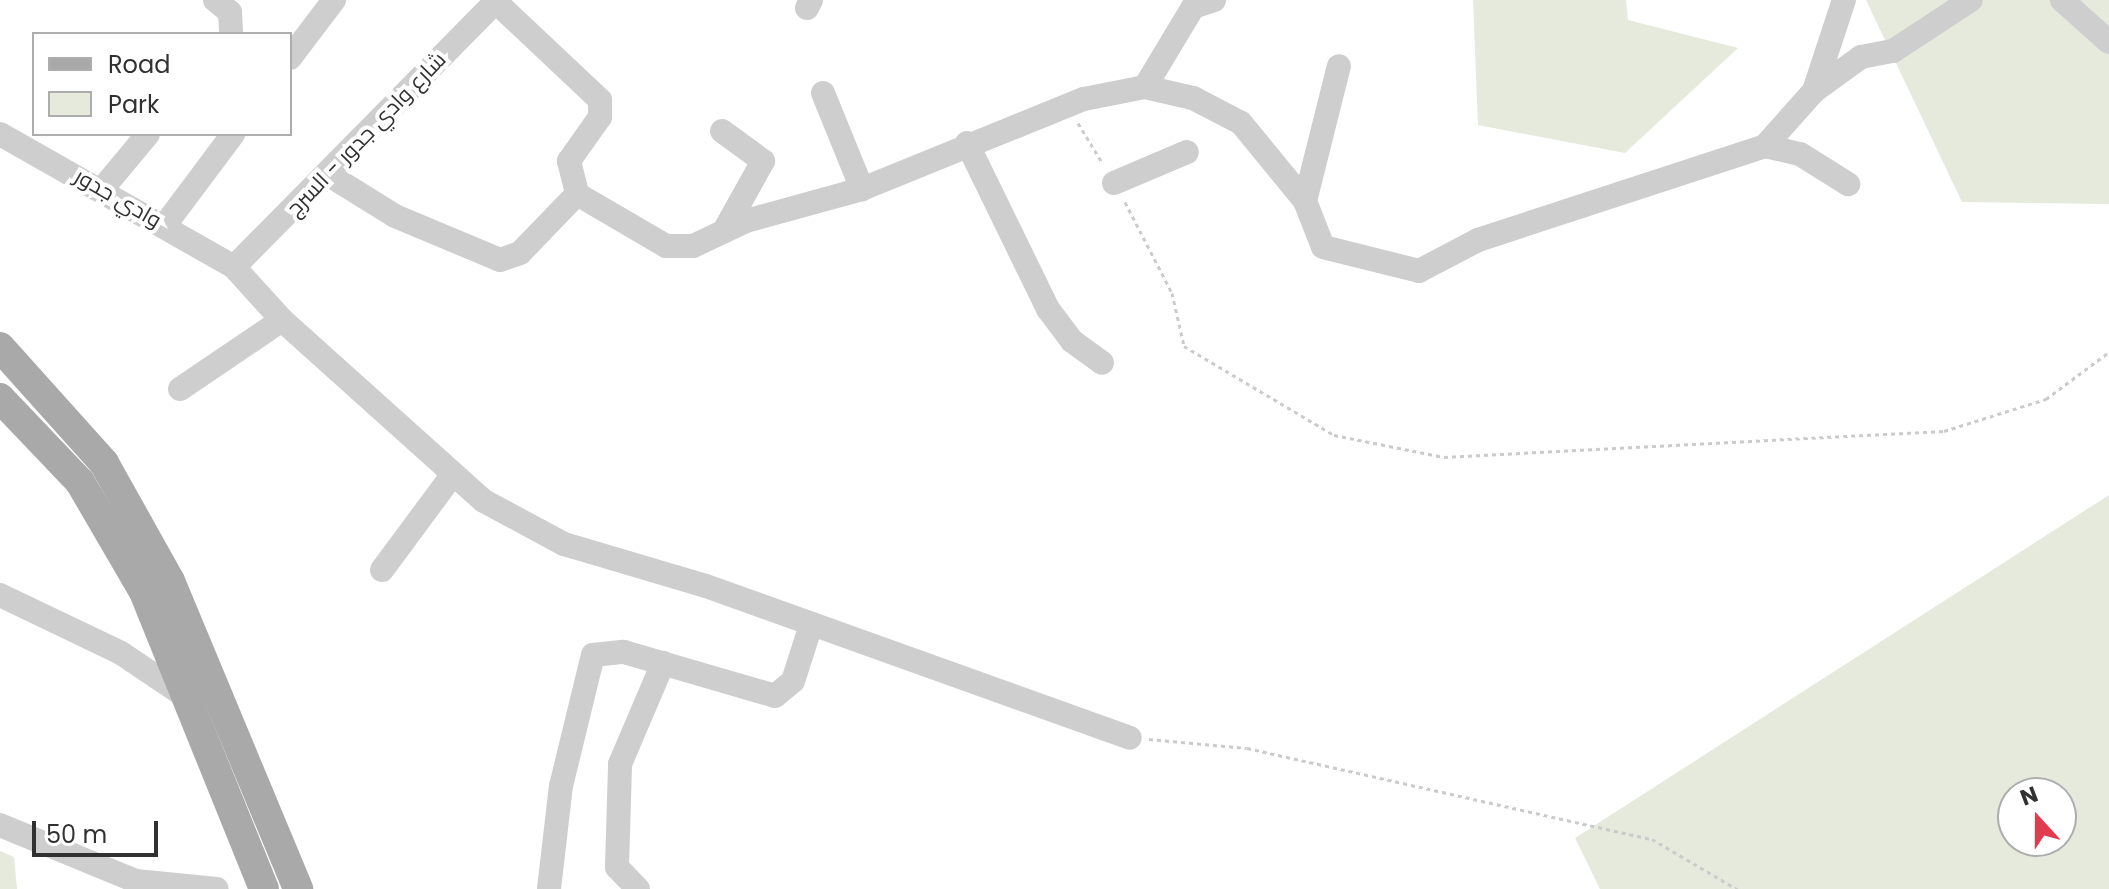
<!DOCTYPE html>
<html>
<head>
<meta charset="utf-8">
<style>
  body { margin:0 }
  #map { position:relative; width:2109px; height:889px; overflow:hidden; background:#fff; font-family:Poppins,Cairo,sans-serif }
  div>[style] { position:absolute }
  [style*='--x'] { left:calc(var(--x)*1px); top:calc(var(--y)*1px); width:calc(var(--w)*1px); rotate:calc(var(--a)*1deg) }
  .green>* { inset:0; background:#e5eadd }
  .path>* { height:3px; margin-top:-1.5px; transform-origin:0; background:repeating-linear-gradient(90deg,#cbcbcb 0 4px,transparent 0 8px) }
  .minor>* { height:24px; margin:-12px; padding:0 12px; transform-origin:12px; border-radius:12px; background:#cecece }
  .major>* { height:30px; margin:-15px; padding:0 15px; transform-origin:15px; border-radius:15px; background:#a9a9a9 }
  span { translate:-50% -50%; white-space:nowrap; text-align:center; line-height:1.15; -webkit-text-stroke:8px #fff; paint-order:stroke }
  .street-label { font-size:22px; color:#313131 }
  .legend { position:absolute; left:32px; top:32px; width:260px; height:104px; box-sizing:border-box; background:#fff; border:2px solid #adadad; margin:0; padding:10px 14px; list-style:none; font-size:24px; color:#313131 }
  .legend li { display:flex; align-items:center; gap:16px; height:40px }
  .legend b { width:40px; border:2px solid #adadad }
  .north { position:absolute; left:1997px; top:777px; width:80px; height:80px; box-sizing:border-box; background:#fff; border:2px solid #adadad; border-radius:50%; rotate:339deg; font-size:22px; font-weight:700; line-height:32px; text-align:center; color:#313131 }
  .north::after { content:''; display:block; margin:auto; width:28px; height:36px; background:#df3d4f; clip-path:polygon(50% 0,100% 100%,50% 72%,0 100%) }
  .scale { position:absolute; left:32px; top:821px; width:126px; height:36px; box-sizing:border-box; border:4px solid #313131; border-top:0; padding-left:10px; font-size:24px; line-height:28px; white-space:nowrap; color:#313131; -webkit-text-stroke:6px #fff; paint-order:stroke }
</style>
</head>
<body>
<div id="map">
  <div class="green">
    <div style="clip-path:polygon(1473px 0,1626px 0,1628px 20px,1738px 48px,1625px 153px,1478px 125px)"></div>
    <div style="clip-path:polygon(1866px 0,2109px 0,2109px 204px,1962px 202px)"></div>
    <div style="clip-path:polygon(evenodd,2109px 495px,2109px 889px,1600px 889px,1575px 838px,2109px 495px,2061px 793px,2061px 841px,2013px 841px,2013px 793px,2061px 793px)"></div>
    <div style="clip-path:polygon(0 851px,14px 857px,17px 889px,0 889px)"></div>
  </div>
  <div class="path">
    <div style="--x:1078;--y:123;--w:48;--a:58.6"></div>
    <div style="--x:1125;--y:202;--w:102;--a:62.7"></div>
    <div style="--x:1172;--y:293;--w:54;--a:77.2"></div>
    <div style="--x:1184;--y:346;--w:174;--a:30.7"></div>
    <div style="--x:1334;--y:435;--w:112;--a:11.3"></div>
    <div style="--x:1444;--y:457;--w:501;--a:-2.98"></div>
    <div style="--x:1944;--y:431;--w:107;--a:-17.4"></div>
    <div style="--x:2046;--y:399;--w:79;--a:-36.7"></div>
    <div style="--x:1149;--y:739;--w:98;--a:5.2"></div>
    <div style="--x:1247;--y:748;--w:415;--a:12.7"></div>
    <div style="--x:1652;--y:839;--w:99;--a:30.5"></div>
  </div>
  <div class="minor">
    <div style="--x:215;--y:0;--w:19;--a:39"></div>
    <div style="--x:230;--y:12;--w:22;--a:87"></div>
    <div style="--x:2062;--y:0;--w:63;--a:41.8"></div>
    <div style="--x:496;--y:2;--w:143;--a:43.3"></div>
    <div style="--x:600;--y:100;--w:17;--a:90"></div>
    <div style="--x:600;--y:117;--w:54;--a:125.2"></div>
    <div style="--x:569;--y:161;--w:34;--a:76"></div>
    <div style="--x:577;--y:194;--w:103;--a:30.3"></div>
    <div style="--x:666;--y:246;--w:27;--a:0"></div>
    <div style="--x:693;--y:246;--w:59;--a:-25.3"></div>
    <div style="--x:746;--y:221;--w:120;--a:-15.4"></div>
    <div style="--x:862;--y:189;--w:240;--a:-22.1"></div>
    <div style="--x:1084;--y:99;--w:62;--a:-11.1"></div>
    <div style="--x:1145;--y:87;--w:49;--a:12.9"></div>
    <div style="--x:1193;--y:98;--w:54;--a:27.5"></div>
    <div style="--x:1241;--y:123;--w:101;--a:50.6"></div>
    <div style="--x:1305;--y:201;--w:49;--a:68.6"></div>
    <div style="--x:1323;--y:247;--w:99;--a:14"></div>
    <div style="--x:1419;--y:271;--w:67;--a:-27.7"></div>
    <div style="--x:1478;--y:240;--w:302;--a:-18.1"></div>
    <div style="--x:1765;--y:146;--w:74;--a:-48.3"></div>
    <div style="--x:1814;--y:91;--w:58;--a:-35.9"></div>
    <div style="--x:1861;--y:57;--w:33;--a:-11"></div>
    <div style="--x:1893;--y:51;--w:93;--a:-33.2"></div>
    <div style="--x:807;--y:8;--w:9;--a:-63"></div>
    <div style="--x:290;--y:58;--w:73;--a:-52.8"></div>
    <div style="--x:1145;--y:87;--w:93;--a:-59"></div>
    <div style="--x:1193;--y:7;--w:22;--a:-18"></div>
    <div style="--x:1814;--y:91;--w:96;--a:-71.8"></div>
    <div style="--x:823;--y:93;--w:104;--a:67.9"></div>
    <div style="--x:722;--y:131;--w:51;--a:36.2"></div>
    <div style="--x:763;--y:161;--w:80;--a:119.1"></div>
    <div style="--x:0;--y:134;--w:269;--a:29.6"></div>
    <div style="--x:234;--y:267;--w:72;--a:47.8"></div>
    <div style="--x:282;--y:320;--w:271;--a:41.9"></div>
    <div style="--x:484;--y:501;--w:91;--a:28.3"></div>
    <div style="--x:564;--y:544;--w:148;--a:16.5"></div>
    <div style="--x:706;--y:586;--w:450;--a:19.7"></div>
    <div style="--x:967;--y:143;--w:185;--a:64"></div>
    <div style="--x:1048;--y:309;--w:40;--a:53"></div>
    <div style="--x:1072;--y:341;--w:37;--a:36"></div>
    <div style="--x:1765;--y:146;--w:36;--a:13"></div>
    <div style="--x:1800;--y:154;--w:57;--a:32"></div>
    <div style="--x:329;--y:175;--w:78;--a:31.8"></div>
    <div style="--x:395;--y:216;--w:114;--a:22.7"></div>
    <div style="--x:500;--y:260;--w:21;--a:-19"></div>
    <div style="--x:520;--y:253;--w:82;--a:-46"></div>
    <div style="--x:1114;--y:183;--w:79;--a:-23"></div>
    <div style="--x:103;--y:188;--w:70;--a:-50.2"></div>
    <div style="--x:1305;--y:201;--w:139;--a:-75.9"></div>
    <div style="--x:165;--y:225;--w:114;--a:-53.2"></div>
    <div style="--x:234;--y:267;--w:375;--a:-45.4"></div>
    <div style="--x:180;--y:389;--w:123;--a:-34.1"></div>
    <div style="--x:382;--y:570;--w:119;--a:-53.5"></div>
    <div style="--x:0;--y:595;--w:134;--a:25.6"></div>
    <div style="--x:121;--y:653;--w:81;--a:33.9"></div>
    <div style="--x:0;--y:825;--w:147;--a:22.4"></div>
    <div style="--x:136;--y:881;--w:81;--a:5.6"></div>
    <div style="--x:549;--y:889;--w:104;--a:-83.4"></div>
    <div style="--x:561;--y:786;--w:135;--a:-76.3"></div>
    <div style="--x:593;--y:655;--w:31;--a:-6"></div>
    <div style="--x:624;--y:652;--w:157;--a:16.2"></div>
    <div style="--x:775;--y:696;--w:23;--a:-40"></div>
    <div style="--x:793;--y:681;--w:59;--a:-72.2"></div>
    <div style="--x:638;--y:889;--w:30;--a:-134"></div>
    <div style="--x:617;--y:867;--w:103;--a:-88.3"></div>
    <div style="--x:620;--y:764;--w:110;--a:-66.9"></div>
  </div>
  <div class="major">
    <div style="--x:0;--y:347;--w:156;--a:48.1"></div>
    <div style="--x:104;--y:463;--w:135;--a:60.8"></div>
    <div style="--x:170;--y:581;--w:334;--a:67.4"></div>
    <div style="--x:0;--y:398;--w:116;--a:46.4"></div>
    <div style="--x:80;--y:482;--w:127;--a:59.8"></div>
    <div style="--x:144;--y:592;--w:320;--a:68"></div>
  </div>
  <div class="street-label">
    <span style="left:366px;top:134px;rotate:-46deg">شارع وادي جدور - السرج</span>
    <span style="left:118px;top:198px;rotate:30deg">وادي جدور</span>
  </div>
  <ul class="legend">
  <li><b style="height:10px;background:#a9a9a9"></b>Road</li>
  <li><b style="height:22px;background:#e5eadd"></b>Park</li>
  </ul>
  <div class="north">N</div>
  <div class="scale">50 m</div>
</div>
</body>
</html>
